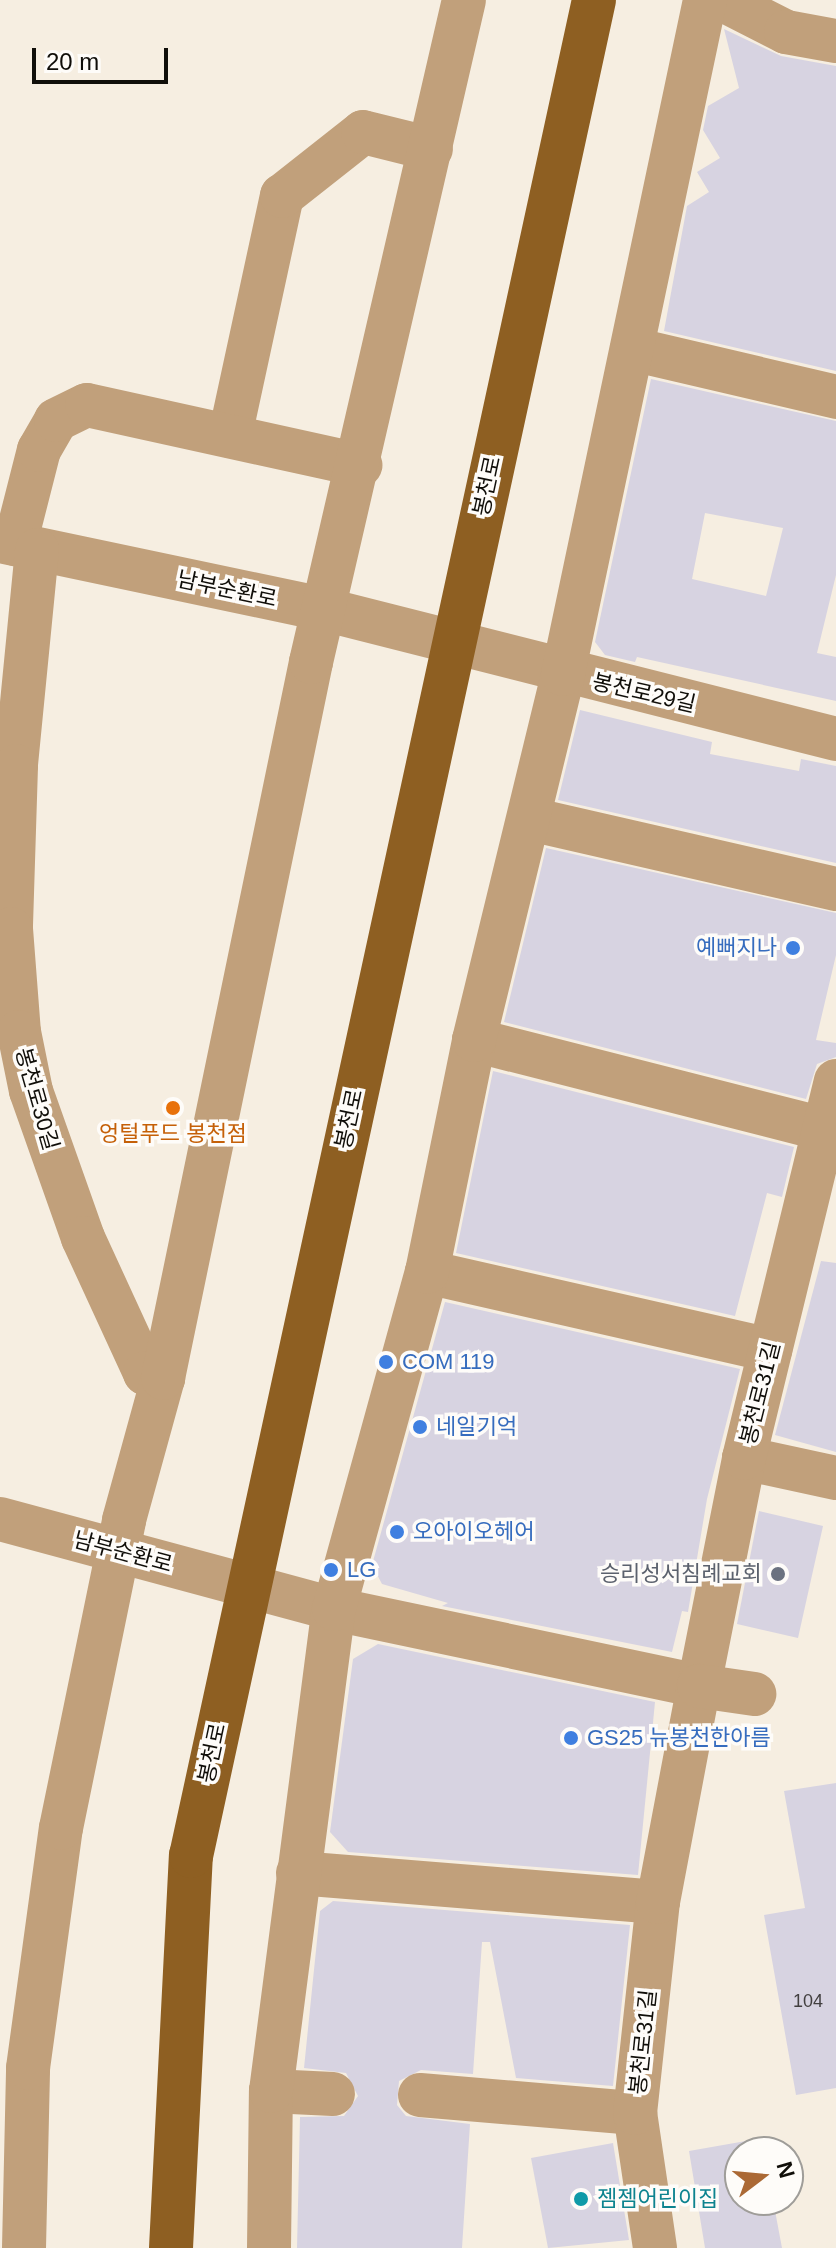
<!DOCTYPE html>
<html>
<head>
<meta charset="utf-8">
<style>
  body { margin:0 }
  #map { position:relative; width:836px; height:2248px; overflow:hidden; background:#f6eee1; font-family:Helvetica,"Noto Sans KR",sans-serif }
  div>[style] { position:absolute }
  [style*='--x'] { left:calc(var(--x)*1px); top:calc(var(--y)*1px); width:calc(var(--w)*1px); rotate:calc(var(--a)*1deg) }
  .building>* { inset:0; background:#d7d3e1 }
  .minor>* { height:44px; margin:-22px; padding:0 22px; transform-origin:22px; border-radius:22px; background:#c1a07b }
  .major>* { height:44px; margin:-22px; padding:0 22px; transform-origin:22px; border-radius:22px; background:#8e5f22 }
  .dots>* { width:22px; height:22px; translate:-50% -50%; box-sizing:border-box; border:4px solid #fefcf9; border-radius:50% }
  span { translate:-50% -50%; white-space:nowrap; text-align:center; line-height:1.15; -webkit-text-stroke:7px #fefcf9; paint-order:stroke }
  .number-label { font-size:18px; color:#423f3f }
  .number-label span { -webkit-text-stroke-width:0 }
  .street-label { font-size:22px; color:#100e09 }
  .shop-label { font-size:22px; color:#366cbe }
  .right { translate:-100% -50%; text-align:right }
  .left { translate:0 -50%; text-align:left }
  .food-label { font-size:22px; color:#c56008 }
  .worship-label { font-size:22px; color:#5b616d }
  .culture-label { font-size:22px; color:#0d838f }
  .north { position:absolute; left:724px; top:2136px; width:80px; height:80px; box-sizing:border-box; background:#fefcf9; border:2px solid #9f9d99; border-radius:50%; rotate:74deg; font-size:22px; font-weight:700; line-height:32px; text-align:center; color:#100e09 }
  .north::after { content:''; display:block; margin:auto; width:28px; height:36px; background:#ab6935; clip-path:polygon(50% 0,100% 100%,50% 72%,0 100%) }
  .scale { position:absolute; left:32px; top:48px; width:136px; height:36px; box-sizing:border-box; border:4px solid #100e09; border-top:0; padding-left:10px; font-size:24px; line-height:28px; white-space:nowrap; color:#100e09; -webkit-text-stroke:6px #fefcf9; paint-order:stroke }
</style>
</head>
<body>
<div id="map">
  <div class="building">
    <div style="clip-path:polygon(724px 29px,781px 56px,836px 66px,836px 371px,664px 331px,687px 206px,709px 192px,697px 172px,720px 158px,703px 130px,708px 106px,739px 88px)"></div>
    <div style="clip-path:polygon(evenodd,651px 379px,836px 421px,836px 575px,817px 653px,836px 657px,836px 701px,637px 657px,635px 662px,605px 655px,595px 642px,651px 379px,705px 513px,783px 528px,766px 596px,692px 579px,705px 513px)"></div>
    <div style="clip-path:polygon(580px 710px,712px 742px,710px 754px,799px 771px,801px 759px,836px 766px,836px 863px,558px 800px)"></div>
    <div style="clip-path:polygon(546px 848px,836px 913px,836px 955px,816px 1040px,836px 1043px,836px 1057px,817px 1064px,806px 1099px,504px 1022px)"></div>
    <div style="clip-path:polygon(493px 1071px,794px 1147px,782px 1197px,767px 1193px,735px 1316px,456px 1253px)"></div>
    <div style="clip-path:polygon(821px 1261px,836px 1263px,836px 1452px,775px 1435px)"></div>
    <div style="clip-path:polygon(445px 1302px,740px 1369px,707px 1499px,688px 1612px,682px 1611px,672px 1652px,442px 1606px,448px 1603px,382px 1584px,372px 1565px)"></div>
    <div style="clip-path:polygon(759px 1511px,823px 1526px,798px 1638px,737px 1624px)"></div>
    <div style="clip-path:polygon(378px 1644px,655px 1702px,638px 1875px,348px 1852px,330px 1832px,353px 1659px)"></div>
    <div style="clip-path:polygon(836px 1783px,836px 2088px,796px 2095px,764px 1915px,805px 1908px,784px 1791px)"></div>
    <div style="clip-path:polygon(333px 1901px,630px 1925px,613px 2086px,516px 2078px,490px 1942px,482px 1942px,473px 2074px,421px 2070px,399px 2081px,397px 2105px,406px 2116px,470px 2124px,462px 2248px,297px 2248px,300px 2117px,344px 2116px,358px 2096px,346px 2073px,304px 2068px,320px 1911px)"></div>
    <div style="clip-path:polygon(763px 2138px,765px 2152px,740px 2152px,740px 2200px,773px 2200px,782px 2248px,705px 2248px,689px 2151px)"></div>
    <div style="clip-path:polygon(613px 2143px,629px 2240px,548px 2248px,531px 2158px)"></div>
  </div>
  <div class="minor">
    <div style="--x:723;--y:0;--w:71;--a:26.9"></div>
    <div style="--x:786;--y:32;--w:51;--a:10.2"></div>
    <div style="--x:632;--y:349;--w:210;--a:13.2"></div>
    <div style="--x:230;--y:436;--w:246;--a:-77.8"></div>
    <div style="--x:282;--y:196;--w:103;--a:-38.3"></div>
    <div style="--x:363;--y:132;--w:70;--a:14"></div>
    <div style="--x:0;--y:541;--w:334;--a:11.9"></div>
    <div style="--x:327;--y:610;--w:525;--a:14.22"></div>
    <div style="--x:15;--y:544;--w:97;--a:-75.7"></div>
    <div style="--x:39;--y:450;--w:34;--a:-60"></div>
    <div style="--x:56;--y:420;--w:34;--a:-26"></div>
    <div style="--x:87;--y:405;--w:280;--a:12.4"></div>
    <div style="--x:37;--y:550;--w:217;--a:95.6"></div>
    <div style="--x:16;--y:766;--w:163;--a:91.8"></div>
    <div style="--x:11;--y:929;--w:103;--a:85.6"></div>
    <div style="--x:19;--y:1032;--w:60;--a:78.5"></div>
    <div style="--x:31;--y:1091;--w:156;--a:70.5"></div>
    <div style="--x:83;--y:1238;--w:149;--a:65.3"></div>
    <div style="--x:145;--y:1373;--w:19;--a:16"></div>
    <div style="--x:530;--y:819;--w:314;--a:12.9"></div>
    <div style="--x:474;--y:1040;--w:361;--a:14.3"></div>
    <div style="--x:427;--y:1272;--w:352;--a:12.8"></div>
    <div style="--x:744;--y:1458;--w:94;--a:12.3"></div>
    <div style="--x:0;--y:1519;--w:346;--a:15.1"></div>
    <div style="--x:334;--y:1609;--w:373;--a:11.9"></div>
    <div style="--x:699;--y:1686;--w:232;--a:-78.8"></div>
    <div style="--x:744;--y:1458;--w:388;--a:-76.3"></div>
    <div style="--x:298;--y:1873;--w:361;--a:4.6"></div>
    <div style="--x:271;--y:2091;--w:62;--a:2.8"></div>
    <div style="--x:420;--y:2095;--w:216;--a:4.8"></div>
    <div style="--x:24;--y:2248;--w:180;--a:-88.7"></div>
    <div style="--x:28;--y:2068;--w:242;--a:-82.2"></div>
    <div style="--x:61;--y:1828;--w:314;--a:-78.4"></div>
    <div style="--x:124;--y:1520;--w:147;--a:-74.6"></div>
    <div style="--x:163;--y:1378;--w:731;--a:-78.32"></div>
    <div style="--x:311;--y:662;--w:679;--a:-76.99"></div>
    <div style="--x:269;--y:2248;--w:157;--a:-89.3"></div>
    <div style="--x:271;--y:2091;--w:486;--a:-82.6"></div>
    <div style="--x:334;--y:1609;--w:350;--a:-74.6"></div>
    <div style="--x:427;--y:1272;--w:237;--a:-78.5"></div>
    <div style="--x:474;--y:1040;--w:377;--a:-76.3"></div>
    <div style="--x:563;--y:674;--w:689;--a:-78.1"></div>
    <div style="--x:655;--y:2248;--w:136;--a:-98.4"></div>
    <div style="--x:635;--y:2113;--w:212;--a:-83.8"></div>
    <div style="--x:658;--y:1902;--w:220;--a:-79.3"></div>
    <div style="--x:699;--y:1686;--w:56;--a:8.3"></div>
  </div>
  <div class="major">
    <div style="--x:171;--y:2248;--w:393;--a:-87.1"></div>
    <div style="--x:191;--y:1856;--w:1899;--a:-77.75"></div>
  </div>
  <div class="dots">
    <div style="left:793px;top:948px;background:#3f7fe0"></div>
    <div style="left:173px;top:1108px;background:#e8710a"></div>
    <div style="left:386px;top:1362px;background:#3f7fe0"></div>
    <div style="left:420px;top:1427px;background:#3f7fe0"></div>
    <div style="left:397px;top:1532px;background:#3f7fe0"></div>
    <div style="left:331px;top:1570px;background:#3f7fe0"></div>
    <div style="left:778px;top:1574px;background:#6b7280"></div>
    <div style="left:571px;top:1738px;background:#3f7fe0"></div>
    <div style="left:581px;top:2199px;background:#0f9aa8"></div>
  </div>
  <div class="number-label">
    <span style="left:808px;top:2001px">104</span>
  </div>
  <div class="street-label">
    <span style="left:487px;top:486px;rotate:-78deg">봉천로</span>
    <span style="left:227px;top:589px;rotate:12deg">남부순환로</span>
    <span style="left:644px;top:693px;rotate:13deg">봉천로29길</span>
    <span style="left:37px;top:1099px;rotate:74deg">봉천로30길</span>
    <span style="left:349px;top:1119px;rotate:-78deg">봉천로</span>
    <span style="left:760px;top:1393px;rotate:-76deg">봉천로31길</span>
    <span style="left:123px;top:1552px;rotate:15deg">남부순환로</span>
    <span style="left:212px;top:1753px;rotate:-78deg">봉천로</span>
    <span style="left:643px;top:2042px;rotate:-84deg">봉천로31길</span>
  </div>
  <div class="shop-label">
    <span class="right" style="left:777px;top:948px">예뻐지나</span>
    <span class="left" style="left:402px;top:1362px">COM 119</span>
    <span class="left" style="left:436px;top:1427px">네일기억</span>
    <span class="left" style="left:413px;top:1532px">오아이오헤어</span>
    <span class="left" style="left:347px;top:1570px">LG</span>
    <span class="left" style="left:587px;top:1738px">GS25 뉴봉천한아름</span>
  </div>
  <div class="food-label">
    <span style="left:173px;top:1134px">엉털푸드 봉천점</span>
  </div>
  <div class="worship-label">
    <span class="right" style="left:762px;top:1574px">승리성서침례교회</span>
  </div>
  <div class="culture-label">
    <span class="left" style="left:597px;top:2199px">젬젬어린이집</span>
  </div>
  <div class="north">N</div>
  <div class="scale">20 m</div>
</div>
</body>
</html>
